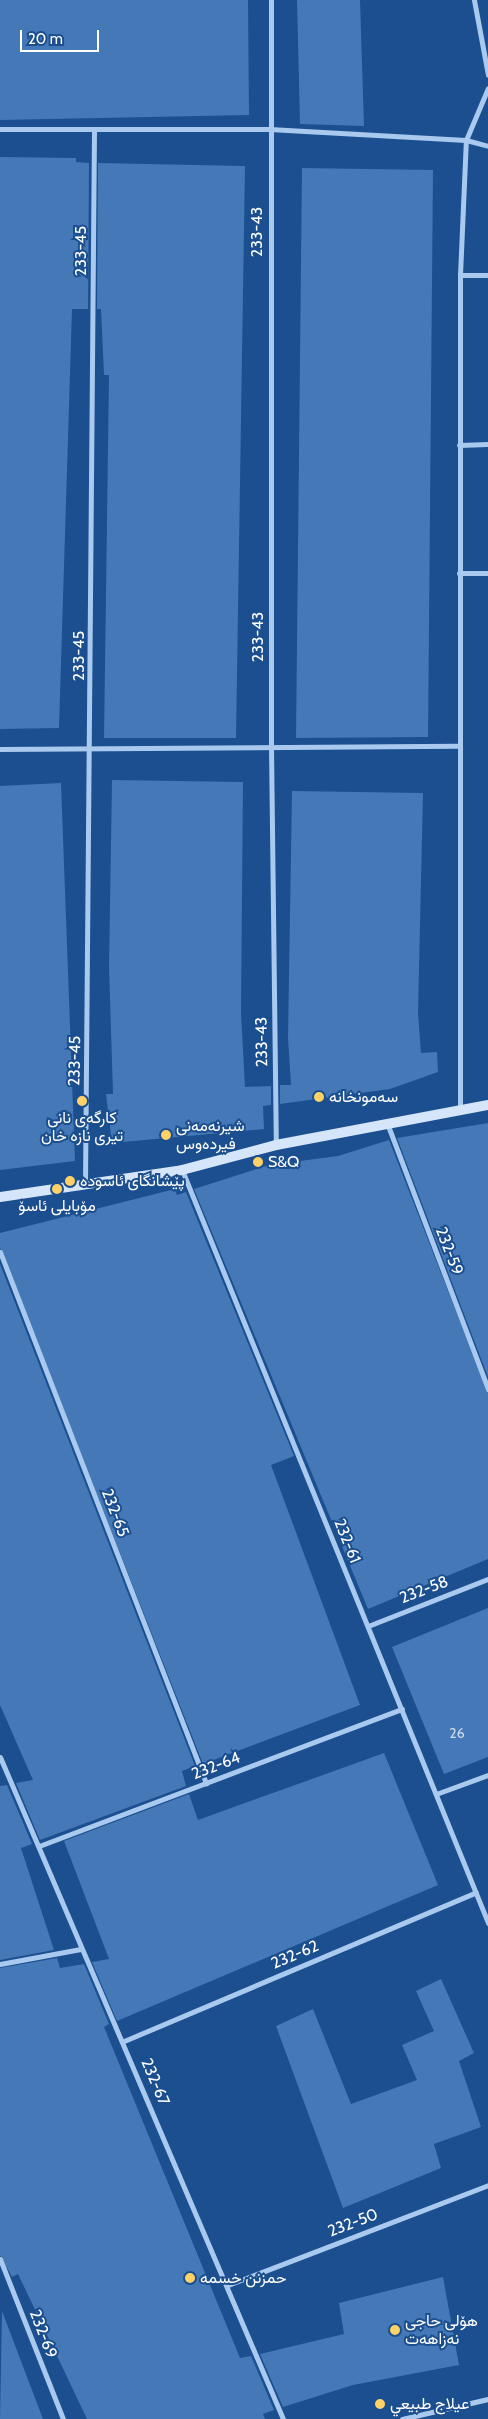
<!DOCTYPE html>
<html>
<head>
<meta charset="utf-8">
<style>
  body { margin:0 }
  #map { position:relative; width:488px; height:2419px; overflow:hidden; background:#1b4f8f; font-family:Cabin,Vazirmatn,sans-serif }
  div>[style] { position:absolute }
  [style*='--x'] { left:calc(var(--x)*1px); top:calc(var(--y)*1px); width:calc(var(--w)*1px); rotate:calc(var(--a)*1deg) }
  .building>* { inset:0; background:#4478b7 }
  .minor>* { height:5px; margin:-2.5px; padding:0 2.5px; transform-origin:2.5px; border-radius:2.5px; background:#a9c9ee }
  .secondary>* { height:10px; margin:-5px; padding:0 5px; transform-origin:5px; border-radius:5px; background:#d6e6fa }
  .dots>* { width:14px; height:14px; translate:-50% -50%; box-sizing:border-box; border:2px solid #1b4f8f; border-radius:50% }
  span { translate:-50% -50%; white-space:nowrap; text-align:center; line-height:1.15; -webkit-text-stroke:4px #1b4f8f; paint-order:stroke }
  .number-label { font-size:14px; color:#d0dded }
  .number-label span { -webkit-text-stroke-width:0 }
  .street-label { font-size:16px; color:#fff }
  .poi-label { font-size:16px; color:#fff }
  .left { translate:0 -50%; text-align:left }
  .scale { position:absolute; left:20px; top:30px; width:79px; height:22px; box-sizing:border-box; border:2px solid #fff; border-top:0; padding-left:6px; font-size:15px; line-height:18px; white-space:nowrap; color:#fff; -webkit-text-stroke:4px #1b4f8f; paint-order:stroke }
</style>
</head>
<body>
<div id="map">
  <div class="building">
    <div style="clip-path:polygon(0 0,248px 0,249px 115px,0 120px)"></div>
    <div style="clip-path:polygon(297px 0,360px 0,364px 126px,300px 124px)"></div>
    <div style="clip-path:polygon(0 157px,76px 158px,76px 162px,89px 163px,88px 309px,72px 309px,59px 728px,0 729px)"></div>
    <div style="clip-path:polygon(98px 163px,245px 166px,236px 738px,104px 738px,109px 375px,104px 375px,101px 309px,97px 309px)"></div>
    <div style="clip-path:polygon(302px 168px,433px 170px,428px 737px,296px 738px)"></div>
    <div style="clip-path:polygon(112px 780px,243px 782px,241px 1013px,245px 1087px,271px 1086px,271px 1105px,263px 1106px,264px 1129px,112px 1143px,106px 1094px,113px 1094px,109px 967px)"></div>
    <div style="clip-path:polygon(61px 783px,75px 1161px,0 1170px,0 786px)"></div>
    <div style="clip-path:polygon(292px 791px,423px 793px,418px 1013px,421px 1053px,437px 1052px,438px 1072px,390px 1089px,280px 1104px,280px 1085px,291px 1085px,288px 1038px)"></div>
    <div style="clip-path:polygon(488px 1123px,488px 1377px,397px 1138px)"></div>
    <div style="clip-path:polygon(389px 1140px,488px 1393px,488px 1559px,368px 1609px,194px 1189px,269px 1165px,338px 1156px)"></div>
    <div style="clip-path:polygon(175px 1189px,177px 1195px,186px 1192px,294px 1456px,271px 1465px,360px 1705px,203px 1764px,0 1248px,0 1233px)"></div>
    <div style="clip-path:polygon(0 1264px,195px 1766px,182px 1771px,186px 1786px,40px 1840px,16px 1783px,33px 1780px,0 1705px)"></div>
    <div style="clip-path:polygon(488px 1608px,488px 1757px,444px 1774px,392px 1647px)"></div>
    <div style="clip-path:polygon(384px 1753px,438px 1885px,117px 2021px,92px 1962px,109px 1959px,64px 1841px,189px 1794px,198px 1820px)"></div>
    <div style="clip-path:polygon(7px 1785px,32px 1844px,21px 1848px,54px 1950px,0 1960px,0 1786px)"></div>
    <div style="clip-path:polygon(57px 1958px,60px 1968px,84px 1964px,109px 2024px,104px 2027px,240px 2358px,251px 2356px,274px 2410px,263px 2414px,265px 2419px,87px 2419px,18px 2274px,12px 2277px,0 2255px,0 1968px)"></div>
    <div style="clip-path:polygon(441px 1979px,474px 2053px,459px 2061px,481px 2127px,434px 2144px,441px 2168px,343px 2208px,276px 2026px,313px 2009px,351px 2104px,417px 2080px,402px 2045px,434px 2031px,416px 1991px)"></div>
    <div style="clip-path:polygon(443px 2277px,459px 2365px,353px 2385px,283px 2407px,260px 2354px,344px 2334px,339px 2303px)"></div>
    <div style="clip-path:polygon(2px 2311px,43px 2419px,0 2419px)"></div>
  </div>
  <div class="minor">
    <div style="--x:271;--y:0;--w:747;--a:90"></div>
    <div style="--x:271;--y:747;--w:398;--a:89.3"></div>
    <div style="--x:474;--y:0;--w:76;--a:79.4"></div>
    <div style="--x:0;--y:129;--w:269;--a:0"></div>
    <div style="--x:269;--y:129;--w:197;--a:3.2"></div>
    <div style="--x:466;--y:140;--w:23;--a:15"></div>
    <div style="--x:460;--y:275;--w:28;--a:0"></div>
    <div style="--x:459;--y:445;--w:29;--a:-2"></div>
    <div style="--x:459;--y:573;--w:29;--a:0"></div>
    <div style="--x:0;--y:749;--w:457;--a:-0.4"></div>
    <div style="--x:460;--y:1110;--w:835;--a:-90"></div>
    <div style="--x:460;--y:275;--w:135;--a:-87.5"></div>
    <div style="--x:466;--y:140;--w:56;--a:-67.1"></div>
    <div style="--x:387;--y:1123;--w:285;--a:69.2"></div>
    <div style="--x:182;--y:1170;--w:813;--a:67.88"></div>
    <div style="--x:85;--y:1183;--w:1054;--a:-89.51"></div>
    <div style="--x:0;--y:1252;--w:570;--a:68.8"></div>
    <div style="--x:368;--y:1626;--w:129;--a:-21.4"></div>
    <div style="--x:0;--y:1757;--w:720;--a:66.85"></div>
    <div style="--x:436;--y:1794;--w:55;--a:-20.1"></div>
    <div style="--x:39;--y:1846;--w:388;--a:-20.7"></div>
    <div style="--x:0;--y:1964;--w:82;--a:-10.5"></div>
    <div style="--x:124;--y:2041;--w:382;--a:-22.9"></div>
    <div style="--x:0;--y:2259;--w:172;--a:68.5"></div>
    <div style="--x:228;--y:2285;--w:279;--a:-21"></div>
    <div style="--x:402;--y:2419;--w:88;--a:-13.1"></div>
  </div>
  <div class="secondary">
    <div style="--x:0;--y:1197;--w:184;--a:-8.4"></div>
    <div style="--x:182;--y:1170;--w:97;--a:-14.9"></div>
    <div style="--x:276;--y:1145;--w:216;--a:-10.7"></div>
  </div>
  <div class="dots">
    <div style="left:319px;top:1097px;background:#ffd166"></div>
    <div style="left:82px;top:1101px;background:#ffd166"></div>
    <div style="left:166px;top:1135px;background:#ffd166"></div>
    <div style="left:258px;top:1162px;background:#ffd166"></div>
    <div style="left:70px;top:1181px;background:#ffd166"></div>
    <div style="left:57px;top:1189px;background:#ffd166"></div>
    <div style="left:190px;top:2278px;background:#ffd166"></div>
    <div style="left:395px;top:2330px;background:#ffd166"></div>
    <div style="left:380px;top:2404px;background:#ffd166"></div>
  </div>
  <div class="number-label">
    <span style="left:457px;top:1733px">26</span>
  </div>
  <div class="street-label">
    <span style="left:257px;top:232px;rotate:-90deg">233-43</span>
    <span style="left:81px;top:251px;rotate:-90deg">233-45</span>
    <span style="left:258px;top:637px;rotate:-90deg">233-43</span>
    <span style="left:79px;top:656px;rotate:-90deg">233-45</span>
    <span style="left:262px;top:1042px;rotate:-91deg">233-43</span>
    <span style="left:75px;top:1061px;rotate:-89deg">233-45</span>
    <span style="left:449px;top:1251px;rotate:69deg">232-59</span>
    <span style="left:115px;top:1513px;rotate:69deg">232-65</span>
    <span style="left:347px;top:1541px;rotate:68deg">232-61</span>
    <span style="left:424px;top:1590px;rotate:-21deg">232-58</span>
    <span style="left:216px;top:1766px;rotate:-21deg">232-64</span>
    <span style="left:295px;top:1955px;rotate:-23deg">232-62</span>
    <span style="left:155px;top:2082px;rotate:67deg">232-67</span>
    <span style="left:353px;top:2223px;rotate:-21deg">232-50</span>
    <span style="left:43px;top:2334px;rotate:69deg">232-69</span>
  </div>
  <div class="poi-label">
    <span class="left" style="left:329px;top:1097px">سەمونخانە</span>
    <span style="left:82px;top:1127px">کارگەی نانی<br>تیری نازە خان</span>
    <span class="left" style="left:176px;top:1135px">شیرنەمەنی<br>فیردەوس</span>
    <span class="left" style="left:268px;top:1162px">S&amp;Q</span>
    <span class="left" style="left:80px;top:1181px">پێشانگای ئاسودە</span>
    <span style="left:57px;top:1206px">مۆبایلی ئاسۆ</span>
    <span class="left" style="left:200px;top:2278px">حمزنن خسمه</span>
    <span class="left" style="left:405px;top:2330px">هۆلی حاجی<br>نەزاهەت</span>
    <span class="left" style="left:390px;top:2404px">عیلاج طبيعي</span>
  </div>
  <div class="scale">20 m</div>
</div>
</body>
</html>
